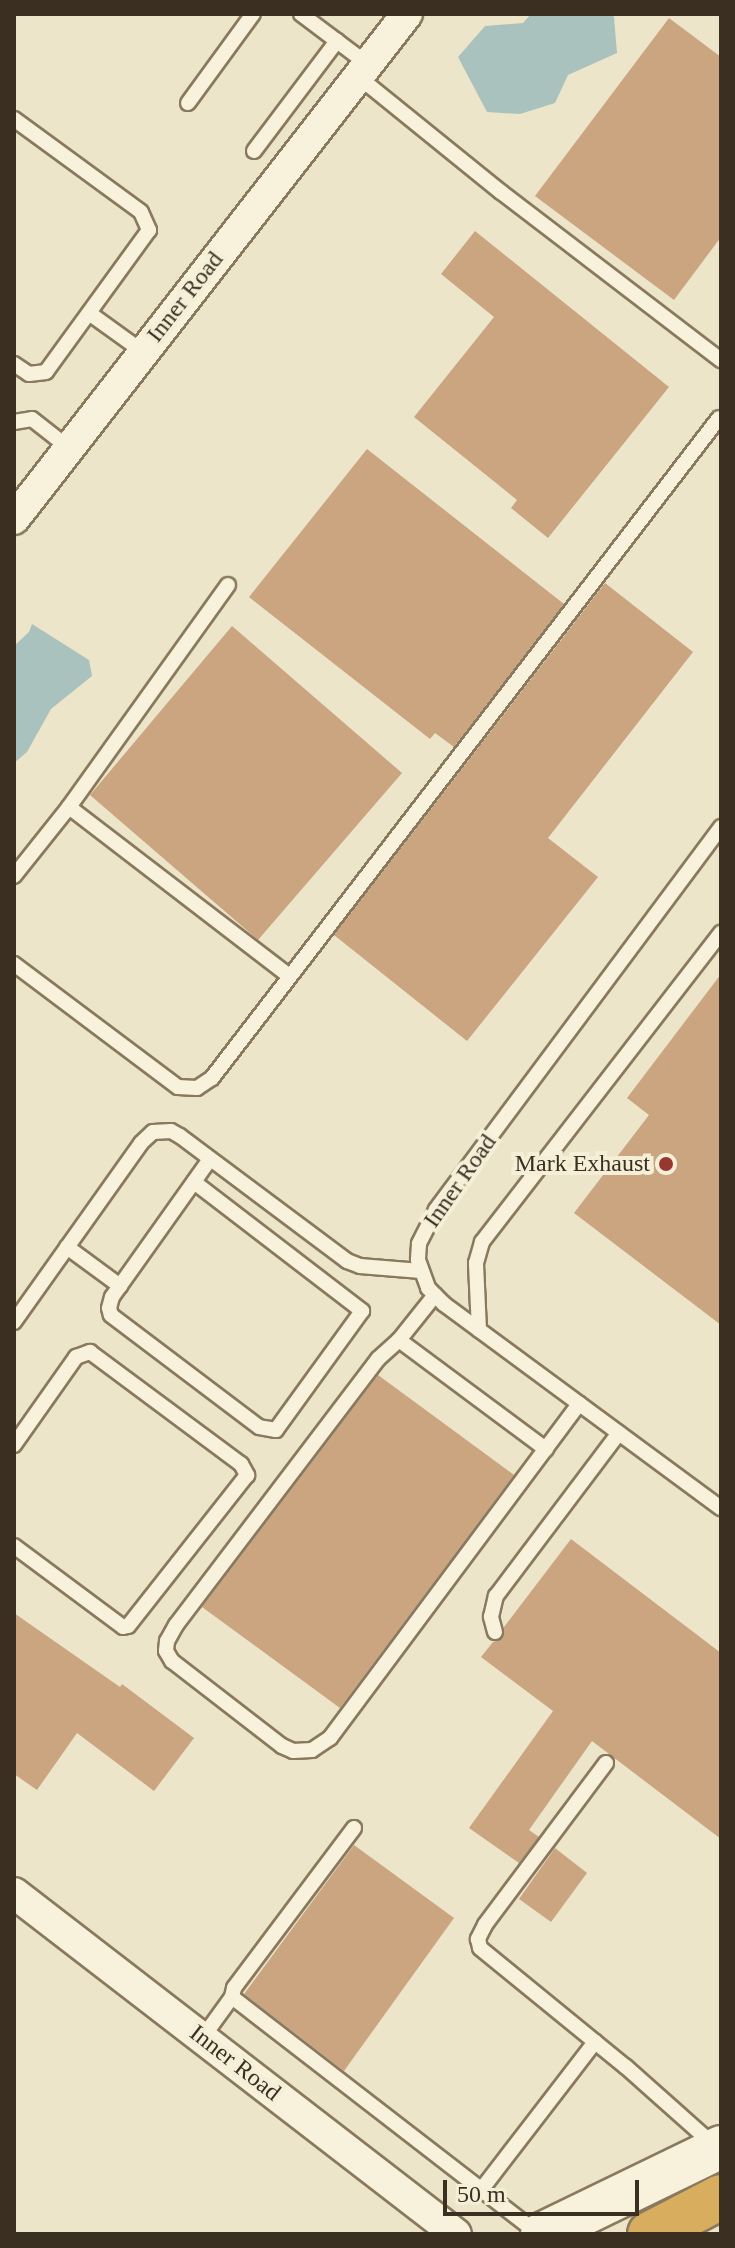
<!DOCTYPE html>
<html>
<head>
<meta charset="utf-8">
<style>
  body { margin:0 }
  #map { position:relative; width:735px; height:2248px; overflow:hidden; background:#ede5c9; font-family:"Times New Roman",serif }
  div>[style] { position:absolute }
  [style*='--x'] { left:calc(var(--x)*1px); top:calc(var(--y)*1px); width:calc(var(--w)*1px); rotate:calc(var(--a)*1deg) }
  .water>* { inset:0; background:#a9c2bd }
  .building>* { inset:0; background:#caa580 }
  .roads { filter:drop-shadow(2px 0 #89795e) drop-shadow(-2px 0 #89795e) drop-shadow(0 2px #89795e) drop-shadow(0 -2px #89795e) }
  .lane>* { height:14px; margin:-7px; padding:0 7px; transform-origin:7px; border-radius:7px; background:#f8f2dc }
  .street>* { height:30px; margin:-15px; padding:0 15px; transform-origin:15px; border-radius:15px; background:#f8f2dc }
  .secondary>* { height:42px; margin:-21px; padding:0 21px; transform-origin:21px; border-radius:21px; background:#f8f2dc }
  .highway>* { height:44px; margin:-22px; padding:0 22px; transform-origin:22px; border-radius:22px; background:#d8ad5e }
  .dots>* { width:22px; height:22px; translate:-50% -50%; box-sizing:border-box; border:4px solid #f5efd8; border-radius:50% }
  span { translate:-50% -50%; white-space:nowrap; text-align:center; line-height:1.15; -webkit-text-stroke:8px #f5efd8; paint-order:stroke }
  .street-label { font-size:24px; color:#3a2f21 }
  .poi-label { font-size:24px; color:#3a2f21 }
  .right { translate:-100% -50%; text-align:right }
  .frame { position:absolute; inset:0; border:16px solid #3a2f21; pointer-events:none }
  .scale { position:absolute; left:443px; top:2180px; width:196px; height:36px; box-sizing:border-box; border:4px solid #3a2f21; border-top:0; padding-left:10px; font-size:24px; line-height:28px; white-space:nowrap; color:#3a2f21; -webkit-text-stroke:6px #f5efd8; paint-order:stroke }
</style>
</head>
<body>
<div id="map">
  <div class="water">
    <div style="clip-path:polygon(531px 14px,611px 14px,614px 17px,617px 53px,568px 75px,555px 103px,520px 114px,487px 112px,458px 57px,485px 26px,523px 23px)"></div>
    <div style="clip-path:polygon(32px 624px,89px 660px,92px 676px,51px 709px,27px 752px,14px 763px,14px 646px,29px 632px)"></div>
  </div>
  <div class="building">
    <div style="clip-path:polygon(669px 18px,721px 57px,721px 237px,674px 300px,535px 196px)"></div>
    <div style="clip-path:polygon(475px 231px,669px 387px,548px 538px,511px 508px,517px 500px,414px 417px,494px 317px,441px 274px)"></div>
    <div style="clip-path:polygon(367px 449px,564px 604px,454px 747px,435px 733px,430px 739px,249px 597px)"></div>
    <div style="clip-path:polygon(605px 583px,693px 652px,548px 838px,598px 877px,467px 1041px,334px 935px)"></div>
    <div style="clip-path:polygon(232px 626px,402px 773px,258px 940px,90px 795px)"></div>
    <div style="clip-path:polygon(721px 974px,721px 1325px,574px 1213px,649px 1115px,627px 1098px)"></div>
    <div style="clip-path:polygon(378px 1375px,514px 1475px,340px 1708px,202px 1607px)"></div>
    <div style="clip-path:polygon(571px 1539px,721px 1653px,721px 1839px,592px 1741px,529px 1830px,539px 1837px,519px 1863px,469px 1828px,553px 1711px,481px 1657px,493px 1642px,503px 1638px,504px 1627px)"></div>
    <div style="clip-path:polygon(14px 1613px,120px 1687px,122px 1684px,194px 1738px,154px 1791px,77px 1733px,37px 1790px,14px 1774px)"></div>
    <div style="clip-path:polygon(354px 1845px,454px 1918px,344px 2071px,244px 1994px)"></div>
    <div style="clip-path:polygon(555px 1848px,587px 1873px,551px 1922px,519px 1899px)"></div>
  </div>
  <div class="roads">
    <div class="lane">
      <div style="--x:301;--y:14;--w:85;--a:36.9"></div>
      <div style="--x:360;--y:78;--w:181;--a:39"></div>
      <div style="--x:501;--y:192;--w:277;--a:37.4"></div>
      <div style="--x:188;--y:103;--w:110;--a:-53.9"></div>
      <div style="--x:14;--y:119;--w:157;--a:36.2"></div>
      <div style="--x:141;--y:212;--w:20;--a:66"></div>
      <div style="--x:149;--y:230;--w:175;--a:126"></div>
      <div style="--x:46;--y:372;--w:17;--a:173"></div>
      <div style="--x:29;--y:374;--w:18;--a:-146"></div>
      <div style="--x:254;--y:151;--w:138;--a:-53"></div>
      <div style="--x:89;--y:313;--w:67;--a:35.8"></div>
      <div style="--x:14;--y:422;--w:18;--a:-9"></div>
      <div style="--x:32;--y:419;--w:47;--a:38.1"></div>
      <div style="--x:69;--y:807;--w:277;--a:37.5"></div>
      <div style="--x:721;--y:827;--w:477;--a:126.7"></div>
      <div style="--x:436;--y:1210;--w:38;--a:117"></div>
      <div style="--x:419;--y:1244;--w:16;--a:94"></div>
      <div style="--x:418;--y:1260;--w:30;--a:70"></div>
      <div style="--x:428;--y:1288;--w:23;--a:45"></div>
      <div style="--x:444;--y:1304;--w:344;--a:36.4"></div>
      <div style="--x:14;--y:876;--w:88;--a:-51.4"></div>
      <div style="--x:69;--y:807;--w:273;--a:-54.4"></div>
      <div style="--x:14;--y:964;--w:205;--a:36.9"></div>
      <div style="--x:178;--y:1087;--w:19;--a:3"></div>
      <div style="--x:197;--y:1088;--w:18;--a:-34"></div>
      <div style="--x:212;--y:1078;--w:832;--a:-52.47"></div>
      <div style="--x:194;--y:1182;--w:212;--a:37.5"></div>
      <div style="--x:362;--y:1311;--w:147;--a:125.9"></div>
      <div style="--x:276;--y:1430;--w:17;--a:-170"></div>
      <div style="--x:259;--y:1427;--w:186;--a:-142.9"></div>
      <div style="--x:111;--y:1315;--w:7;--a:-106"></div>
      <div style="--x:109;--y:1308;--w:11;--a:-75"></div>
      <div style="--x:112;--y:1297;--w:169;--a:-54.6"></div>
      <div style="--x:67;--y:1247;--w:66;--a:36.3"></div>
      <div style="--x:435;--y:1295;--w:58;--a:128.7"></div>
      <div style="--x:399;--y:1340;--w:28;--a:138"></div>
      <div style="--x:378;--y:1359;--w:334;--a:127.2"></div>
      <div style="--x:176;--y:1625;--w:18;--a:119"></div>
      <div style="--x:167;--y:1641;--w:10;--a:96"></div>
      <div style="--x:166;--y:1651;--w:12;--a:59"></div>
      <div style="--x:172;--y:1661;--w:139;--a:37.7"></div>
      <div style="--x:282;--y:1746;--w:12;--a:24"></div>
      <div style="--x:293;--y:1751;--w:19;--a:-3"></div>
      <div style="--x:312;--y:1750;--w:22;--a:-34"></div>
      <div style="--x:330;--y:1738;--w:417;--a:-53.3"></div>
      <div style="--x:14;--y:1322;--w:219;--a:-54.6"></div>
      <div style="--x:141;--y:1143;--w:16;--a:-43"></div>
      <div style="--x:153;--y:1132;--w:18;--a:-3"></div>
      <div style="--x:171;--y:1131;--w:10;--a:29"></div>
      <div style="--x:180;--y:1136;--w:209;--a:36.8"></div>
      <div style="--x:347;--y:1261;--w:14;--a:21"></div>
      <div style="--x:360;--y:1266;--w:61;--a:4.7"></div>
      <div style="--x:479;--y:1330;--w:67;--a:-92.6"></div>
      <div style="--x:476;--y:1263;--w:22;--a:-74"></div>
      <div style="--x:482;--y:1242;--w:391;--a:-52.3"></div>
      <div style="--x:399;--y:1340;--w:183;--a:36.6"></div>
      <div style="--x:14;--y:1445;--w:108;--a:-54.8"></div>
      <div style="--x:76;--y:1357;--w:15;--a:-20"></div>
      <div style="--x:90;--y:1352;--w:188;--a:36.6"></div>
      <div style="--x:241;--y:1464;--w:13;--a:61"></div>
      <div style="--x:247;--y:1475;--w:192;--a:128.2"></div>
      <div style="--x:128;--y:1626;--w:5;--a:169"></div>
      <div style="--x:123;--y:1627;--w:136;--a:-143.4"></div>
      <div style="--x:495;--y:1632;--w:16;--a:-105"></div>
      <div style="--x:491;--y:1617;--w:22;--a:-77"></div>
      <div style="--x:496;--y:1596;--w:204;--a:-53"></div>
      <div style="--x:606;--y:1763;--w:202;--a:126.8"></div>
      <div style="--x:485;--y:1925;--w:16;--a:117"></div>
      <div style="--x:478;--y:1939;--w:9;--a:77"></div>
      <div style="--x:480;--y:1948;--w:188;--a:39.2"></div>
      <div style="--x:626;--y:2067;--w:119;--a:41.6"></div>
      <div style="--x:354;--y:1828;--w:200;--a:126.9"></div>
      <div style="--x:234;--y:1988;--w:9;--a:103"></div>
      <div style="--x:232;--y:1997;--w:388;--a:37.7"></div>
      <div style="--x:203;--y:2037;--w:49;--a:-54.1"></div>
      <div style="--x:481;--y:2190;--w:187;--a:-52.4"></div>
    </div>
    <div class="street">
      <div style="--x:14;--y:519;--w:640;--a:-52.11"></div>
      <div style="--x:14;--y:1893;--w:558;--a:37.65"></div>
    </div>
    <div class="secondary">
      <div style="--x:542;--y:2234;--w:199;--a:-25.9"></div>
    </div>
    <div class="highway">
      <div style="--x:650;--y:2234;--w:80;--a:-27.5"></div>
    </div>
  </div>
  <div class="dots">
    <div style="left:666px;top:1164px;background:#963730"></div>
  </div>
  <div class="street-label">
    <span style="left:185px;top:297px;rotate:-52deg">Inner Road</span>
    <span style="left:460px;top:1181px;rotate:-55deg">Inner Road</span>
    <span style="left:235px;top:2063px;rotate:38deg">Inner Road</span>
  </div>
  <div class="poi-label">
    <span class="right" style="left:650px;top:1164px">Mark Exhaust</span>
  </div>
  <div class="frame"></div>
  <div class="scale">50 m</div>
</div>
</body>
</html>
